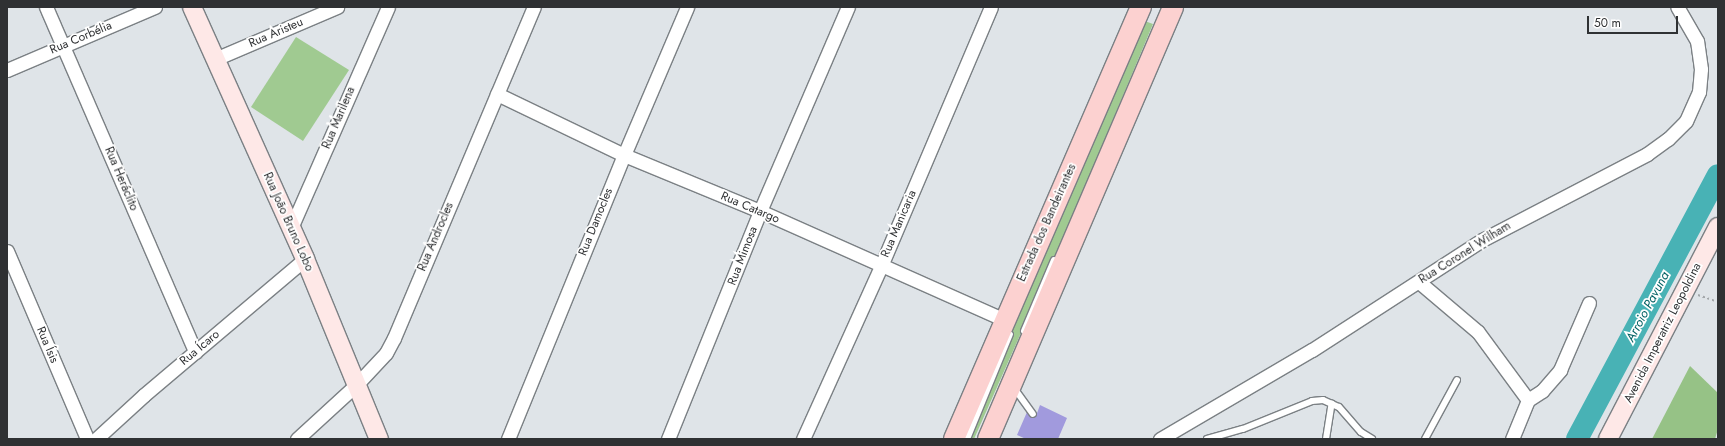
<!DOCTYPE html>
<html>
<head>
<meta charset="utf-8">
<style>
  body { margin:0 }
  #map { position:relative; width:1725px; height:446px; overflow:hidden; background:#dfe4e8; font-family:Jost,sans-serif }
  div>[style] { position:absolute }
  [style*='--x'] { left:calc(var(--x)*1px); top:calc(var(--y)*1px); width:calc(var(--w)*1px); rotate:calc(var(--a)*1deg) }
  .green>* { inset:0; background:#a0ca91 }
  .forest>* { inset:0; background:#96c286 }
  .river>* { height:22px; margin:-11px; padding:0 11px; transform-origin:11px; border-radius:11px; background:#48b2b5 }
  .building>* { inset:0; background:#a19add }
  .path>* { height:2px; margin-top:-1px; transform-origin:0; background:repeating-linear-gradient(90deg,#a2a6a9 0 2px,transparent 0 5px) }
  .roads { filter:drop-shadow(1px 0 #7b8084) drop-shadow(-1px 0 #7b8084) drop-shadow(0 1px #7b8084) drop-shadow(0 -1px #7b8084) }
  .lane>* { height:6px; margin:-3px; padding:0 3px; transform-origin:3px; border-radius:3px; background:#fff }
  .street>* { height:13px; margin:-6.5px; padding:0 6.5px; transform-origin:6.5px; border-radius:6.5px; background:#fff }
  .secondary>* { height:18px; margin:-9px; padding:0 9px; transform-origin:9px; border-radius:9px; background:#fee8e7 }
  .primary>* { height:20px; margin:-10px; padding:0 10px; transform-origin:10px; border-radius:10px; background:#fcd1d0 }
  span { translate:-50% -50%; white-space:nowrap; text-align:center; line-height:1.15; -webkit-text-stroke:3.5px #fff; paint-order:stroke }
  .street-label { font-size:12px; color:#2f3133 }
  .water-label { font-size:13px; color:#036264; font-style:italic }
  .frame { position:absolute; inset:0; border:8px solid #2f3133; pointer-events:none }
  .scale { position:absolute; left:1587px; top:16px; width:91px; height:18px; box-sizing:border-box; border:2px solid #2f3133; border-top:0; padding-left:5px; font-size:12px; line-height:14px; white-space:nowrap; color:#2f3133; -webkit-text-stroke:3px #fff; paint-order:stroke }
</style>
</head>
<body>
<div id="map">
  <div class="green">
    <div style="clip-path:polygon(1142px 20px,1153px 24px,1071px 220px,974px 439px,967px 439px)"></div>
    <div style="clip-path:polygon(296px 37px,349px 70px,303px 141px,251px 107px)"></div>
  </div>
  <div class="forest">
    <div style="clip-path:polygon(1690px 366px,1718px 393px,1718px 429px,1715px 439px,1652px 439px)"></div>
  </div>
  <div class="river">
    <div style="--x:1577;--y:439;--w:299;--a:-61.9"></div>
  </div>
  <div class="building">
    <div style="clip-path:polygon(1040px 405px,1067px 418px,1058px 439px,1026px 439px,1017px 435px,1027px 412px,1036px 416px)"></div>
  </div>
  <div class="path">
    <div style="--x:1698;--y:295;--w:21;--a:19"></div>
  </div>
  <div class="roads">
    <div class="lane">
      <div style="--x:1024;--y:331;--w:77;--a:-67.1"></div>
      <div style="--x:1014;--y:388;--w:32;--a:54"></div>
      <div style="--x:967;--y:439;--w:113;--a:-67.7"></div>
      <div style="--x:1207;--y:439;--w:37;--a:-16"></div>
      <div style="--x:1243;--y:429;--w:74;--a:-22.1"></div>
      <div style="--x:1312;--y:401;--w:11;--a:-5"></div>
      <div style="--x:1323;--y:400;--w:17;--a:24"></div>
      <div style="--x:1339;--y:407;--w:33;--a:49"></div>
      <div style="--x:1361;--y:432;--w:13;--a:32"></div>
      <div style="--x:1326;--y:439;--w:36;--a:-81"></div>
      <div style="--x:1425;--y:439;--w:67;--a:-61.5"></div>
    </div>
    <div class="street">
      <div style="--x:46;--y:7;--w:376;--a:66.6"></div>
      <div style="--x:215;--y:59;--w:133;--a:-23.1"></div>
      <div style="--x:7;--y:70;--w:161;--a:-23.1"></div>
      <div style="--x:497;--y:94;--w:141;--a:25.7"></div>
      <div style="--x:624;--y:155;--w:147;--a:22.4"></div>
      <div style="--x:760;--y:211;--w:268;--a:24"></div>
      <div style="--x:291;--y:228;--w:241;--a:-66.3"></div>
      <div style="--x:7;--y:251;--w:204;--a:66.9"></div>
      <div style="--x:1419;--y:282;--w:77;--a:40.3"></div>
      <div style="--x:1478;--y:332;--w:84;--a:53.7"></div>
      <div style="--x:96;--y:439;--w:65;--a:-42.5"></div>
      <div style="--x:144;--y:395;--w:211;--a:-40.2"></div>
      <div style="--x:297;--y:439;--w:81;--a:-42.5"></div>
      <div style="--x:357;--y:384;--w:42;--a:-46.9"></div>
      <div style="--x:386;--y:353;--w:17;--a:-62"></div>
      <div style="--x:394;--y:338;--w:359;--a:-67.1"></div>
      <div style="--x:508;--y:439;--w:307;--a:-67.8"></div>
      <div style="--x:624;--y:155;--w:161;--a:-66.9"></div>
      <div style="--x:668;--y:439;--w:246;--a:-68"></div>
      <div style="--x:760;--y:211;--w:222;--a:-66.7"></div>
      <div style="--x:803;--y:439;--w:190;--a:-65.7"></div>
      <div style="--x:881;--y:266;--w:281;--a:-67"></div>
      <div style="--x:1160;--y:439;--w:176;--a:-30.4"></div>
      <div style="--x:1312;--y:350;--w:202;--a:-32.9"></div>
      <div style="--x:1482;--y:240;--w:186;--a:-27.5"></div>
      <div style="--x:1647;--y:154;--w:26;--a:-36"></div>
      <div style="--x:1668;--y:139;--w:25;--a:-45"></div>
      <div style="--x:1686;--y:121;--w:32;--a:-66"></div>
      <div style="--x:1699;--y:92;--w:23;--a:-85"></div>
      <div style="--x:1701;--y:69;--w:28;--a:-98"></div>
      <div style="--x:1697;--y:41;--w:39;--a:-120"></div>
      <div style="--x:1512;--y:439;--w:42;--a:-67.7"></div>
      <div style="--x:1528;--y:400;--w:17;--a:-33"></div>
      <div style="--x:1542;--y:391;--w:28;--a:-49"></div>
      <div style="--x:1560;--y:370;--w:73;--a:-66.6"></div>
    </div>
    <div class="secondary">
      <div style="--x:192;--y:7;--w:276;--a:65.8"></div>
      <div style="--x:305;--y:259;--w:195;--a:67.7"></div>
      <div style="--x:1608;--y:439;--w:239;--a:-62.6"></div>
    </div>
    <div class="primary">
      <div style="--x:954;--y:439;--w:471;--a:-66.6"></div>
      <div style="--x:988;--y:439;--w:470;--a:-66.8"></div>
    </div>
  </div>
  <div class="street-label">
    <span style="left:276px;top:33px;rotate:-23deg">Rua Aristeu</span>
    <span style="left:81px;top:38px;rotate:-23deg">Rua Corbélia</span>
    <span style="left:339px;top:118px;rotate:-67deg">Rua Marilena</span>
    <span style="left:121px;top:179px;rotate:67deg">Rua Heráclito</span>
    <span style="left:750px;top:208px;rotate:23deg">Rua Catargo</span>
    <span style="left:288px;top:222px;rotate:66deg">Rua João Bruno Lobo</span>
    <span style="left:596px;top:222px;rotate:-68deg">Rua Damocles</span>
    <span style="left:1047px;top:223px;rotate:-66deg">Estrada dos Bandeirantes</span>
    <span style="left:899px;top:224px;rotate:-67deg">Rua Manicaria</span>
    <span style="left:436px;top:237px;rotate:-67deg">Rua Androcles</span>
    <span style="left:1465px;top:253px;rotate:-32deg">Rua Coronel Wilham</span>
    <span style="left:743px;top:256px;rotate:-69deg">Rua Mimosa</span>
    <span style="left:1663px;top:333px;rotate:-63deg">Avenida Imperatriz Leopoldina</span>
    <span style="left:47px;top:345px;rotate:67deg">Rua Ísis</span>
    <span style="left:200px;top:348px;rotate:-40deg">Rua Ícaro</span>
  </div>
  <div class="water-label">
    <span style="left:1648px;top:307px;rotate:-62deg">Arroio Pavuna</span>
  </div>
  <div class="frame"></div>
  <div class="scale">50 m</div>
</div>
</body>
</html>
